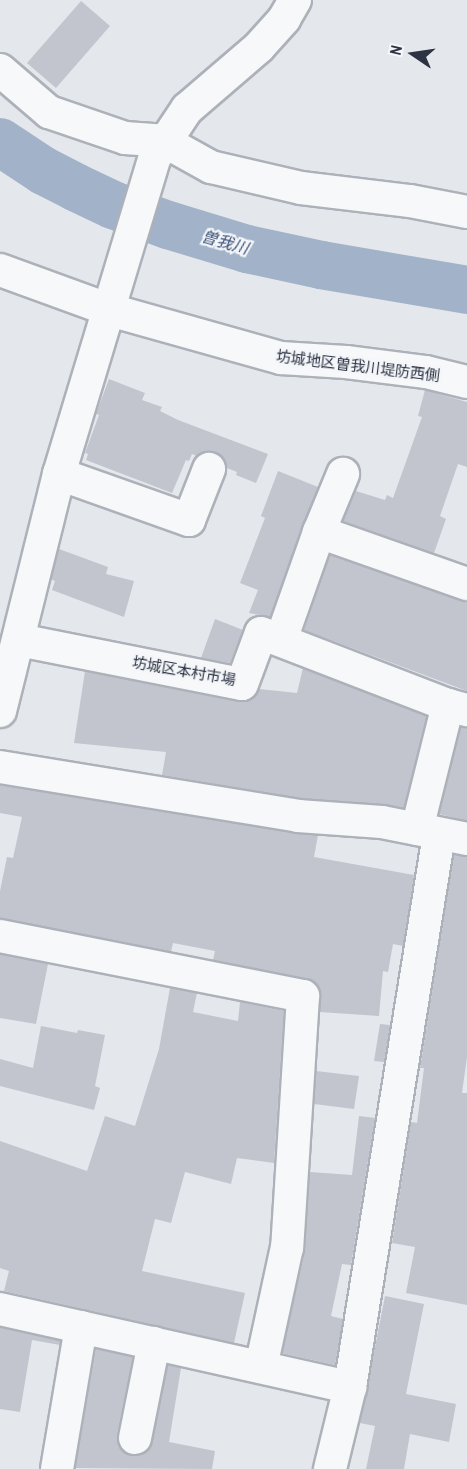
<!DOCTYPE html>
<html>
<head>
<meta charset="utf-8">
<style>
  body { margin:0 }
  #map { position:relative; width:467px; height:1469px; overflow:hidden; background:#e4e7eb; font-family:"Archivo Narrow","Noto Sans JP",sans-serif }
  div>[style] { position:absolute }
  [style*='--x'] { left:calc(var(--x)*1px); top:calc(var(--y)*1px); width:calc(var(--w)*1px); rotate:calc(var(--a)*1deg) }
  .river>* { height:48px; margin:-24px; padding:0 24px; transform-origin:24px; border-radius:24px; background:#a1b2c9 }
  .building>* { inset:0; background:#c2c5ce }
  .roads { filter:drop-shadow(2px 0 #adb1b9) drop-shadow(-2px 0 #adb1b9) drop-shadow(0 2px #adb1b9) drop-shadow(0 -2px #adb1b9) }
  .minor>* { height:32px; margin:-16px; padding:0 16px; transform-origin:16px; border-radius:16px; background:#f7f8fa }
  span { translate:-50% -50%; white-space:nowrap; text-align:center; line-height:1.15; -webkit-text-stroke:4.5px #f4f6f9; paint-order:stroke }
  .street-label { font-size:15px; color:#2c3343 }
  .water-label { font-size:16px; color:#384f76; font-style:italic }
  .north { position:absolute; left:383px; top:24px; width:60px; height:60px; -webkit-text-stroke:4px #f4f6f9; paint-order:stroke; rotate:283deg; font-size:16px; font-weight:700; line-height:24px; text-align:center; color:#2c3343 }
  .north::after { content:''; display:block; margin:auto; width:21px; height:27px; background:#2c3343; clip-path:polygon(50% 0,100% 100%,50% 72%,0 100%) }
</style>
</head>
<body>
<div id="map">
  <div class="river">
    <div style="--x:0;--y:142;--w:53;--a:33.4"></div>
    <div style="--x:44;--y:171;--w:35;--a:27"></div>
    <div style="--x:75;--y:187;--w:42;--a:25.3"></div>
    <div style="--x:113;--y:205;--w:59;--a:20"></div>
    <div style="--x:168;--y:225;--w:83;--a:16.9"></div>
    <div style="--x:247;--y:249;--w:76;--a:12.2"></div>
    <div style="--x:321;--y:265;--w:148;--a:9.7"></div>
  </div>
  <div class="building">
    <div style="clip-path:polygon(81px 1px,110px 26px,56px 88px,27px 63px)"></div>
    <div style="clip-path:polygon(109px 379px,145px 393px,142px 400px,162px 407px,160px 411px,178px 420px,268px 454px,256px 483px,236px 475px,237px 472px,227px 468px,223px 458px,215px 452px,206px 451px,197px 456px,192px 454px,189px 461px,186px 460px,172px 493px,86px 460px,88px 454px,85px 453px,99px 415px,96px 414px)"></div>
    <div style="clip-path:polygon(425px 390px,467px 402px,467px 467px,458px 464px,440px 516px,446px 519px,434px 553px,343px 521px,356px 491px,385px 500px,387px 495px,393px 498px,422px 417px,418px 416px)"></div>
    <div style="clip-path:polygon(278px 471px,318px 487px,270px 617px,249px 613px,258px 590px,240px 583px,265px 518px,261px 516px)"></div>
    <div style="clip-path:polygon(59px 549px,108px 567px,106px 574px,134px 581px,124px 617px,52px 590px,55px 581px,51px 579px)"></div>
    <div style="clip-path:polygon(330px 555px,467px 603px,467px 691px,304px 630px)"></div>
    <div style="clip-path:polygon(215px 619px,243px 630px,230px 663px,201px 658px)"></div>
    <div style="clip-path:polygon(303px 668px,427px 716px,404px 808px,300px 798px,162px 775px,166px 752px,74px 743px,85px 671px,239px 702px,254px 698px,259px 689px,297px 693px)"></div>
    <div style="clip-path:polygon(461px 727px,467px 727px,467px 821px,439px 814px)"></div>
    <div style="clip-path:polygon(0 785px,318px 835px,314px 857px,414px 875px,403px 946px,393px 944px,388px 972px,383px 971px,379px 1016px,320px 1012px,320px 989px,314px 982px,213px 960px,215px 951px,173px 943px,171px 952px,0 918px,0 891px,7px 857px,13px 858px,22px 817px,0 813px)"></div>
    <div style="clip-path:polygon(454px 855px,467px 856px,467px 1057px,462px 1093px,467px 1093px,467px 1305px,406px 1293px,415px 1247px,392px 1243px,411px 1122px,417px 1123px,424px 1068px,420px 1068px)"></div>
    <div style="clip-path:polygon(0 954px,48px 964px,36px 1024px,0 1018px)"></div>
    <div style="clip-path:polygon(170px 988px,197px 993px,193px 1012px,238px 1021px,240px 1002px,284px 1011px,274px 1163px,237px 1158px,231px 1184px,185px 1172px,171px 1223px,155px 1219px,142px 1271px,245px 1293px,234px 1343px,4px 1291px,9px 1271px,0 1268px,0 1141px,87px 1171px,105px 1116px,135px 1126px,159px 1049px)"></div>
    <div style="clip-path:polygon(380px 1024px,390px 1025px,384px 1062px,374px 1061px)"></div>
    <div style="clip-path:polygon(41px 1026px,77px 1033px,78px 1030px,105px 1035px,95px 1086px,100px 1088px,94px 1110px,0 1086px,0 1059px,33px 1068px)"></div>
    <div style="clip-path:polygon(316px 1071px,359px 1076px,354px 1109px,314px 1104px)"></div>
    <div style="clip-path:polygon(359px 1116px,375px 1118px,351px 1265px,342px 1264px,331px 1316px,343px 1319px,335px 1365px,282px 1353px,305px 1251px,310px 1172px,352px 1175px)"></div>
    <div style="clip-path:polygon(385px 1296px,424px 1304px,406px 1394px,456px 1404px,449px 1442px,410px 1434px,404px 1469px,366px 1469px,375px 1426px,360px 1423px)"></div>
    <div style="clip-path:polygon(0 1327px,60px 1341px,60px 1345px,32px 1340px,20px 1412px,0 1409px)"></div>
    <div style="clip-path:polygon(96px 1349px,133px 1357px,117px 1434px,118px 1443px,123px 1451px,131px 1455px,140px 1455px,149px 1449px,168px 1365px,181px 1368px,169px 1442px,215px 1451px,212px 1469px,75px 1468px)"></div>
  </div>
  <div class="roads">
    <div class="minor">
      <div style="--x:0;--y:70;--w:65;--a:40.6"></div>
      <div style="--x:49;--y:112;--w:80;--a:18.9"></div>
      <div style="--x:125;--y:138;--w:39;--a:4"></div>
      <div style="--x:164;--y:141;--w:54;--a:29"></div>
      <div style="--x:211;--y:167;--w:92;--a:13.1"></div>
      <div style="--x:301;--y:188;--w:110;--a:6.8"></div>
      <div style="--x:410;--y:201;--w:58;--a:10.9"></div>
      <div style="--x:0;--y:270;--w:117;--a:20"></div>
      <div style="--x:110;--y:310;--w:178;--a:15.7"></div>
      <div style="--x:281;--y:358;--w:65;--a:3.5"></div>
      <div style="--x:346;--y:362;--w:81;--a:7.1"></div>
      <div style="--x:426;--y:372;--w:42;--a:13.7"></div>
      <div style="--x:59;--y:474;--w:138;--a:19.5"></div>
      <div style="--x:189;--y:520;--w:55;--a:-68.6"></div>
      <div style="--x:319;--y:532;--w:157;--a:19.4"></div>
      <div style="--x:19;--y:640;--w:227;--a:11.2"></div>
      <div style="--x:242;--y:684;--w:54;--a:-69.6"></div>
      <div style="--x:261;--y:633;--w:200;--a:21.1"></div>
      <div style="--x:281;--y:640;--w:114;--a:-70.6"></div>
      <div style="--x:319;--y:532;--w:63;--a:-67.5"></div>
      <div style="--x:0;--y:711;--w:244;--a:-76"></div>
      <div style="--x:59;--y:474;--w:331;--a:-73.2"></div>
      <div style="--x:155;--y:157;--w:58;--a:-56.3"></div>
      <div style="--x:187;--y:109;--w:95;--a:-40.7"></div>
      <div style="--x:259;--y:47;--w:38;--a:-48"></div>
      <div style="--x:284;--y:19;--w:22;--a:-60"></div>
      <div style="--x:0;--y:767;--w:302;--a:9.3"></div>
      <div style="--x:298;--y:816;--w:84;--a:4.1"></div>
      <div style="--x:382;--y:822;--w:87;--a:11.3"></div>
      <div style="--x:417;--y:829;--w:128;--a:-76"></div>
      <div style="--x:448;--y:705;--w:20;--a:15"></div>
      <div style="--x:0;--y:936;--w:309;--a:11.2"></div>
      <div style="--x:303;--y:996;--w:252;--a:93.6"></div>
      <div style="--x:287;--y:1247;--w:123;--a:102.2"></div>
      <div style="--x:0;--y:1309;--w:359;--a:12.6"></div>
      <div style="--x:135;--y:1438;--w:97;--a:-78.7"></div>
      <div style="--x:57;--y:1469;--w:144;--a:-80.4"></div>
      <div style="--x:330;--y:1469;--w:84;--a:-76.3"></div>
      <div style="--x:350;--y:1387;--w:559;--a:-80.84"></div>
    </div>
  </div>
  <div class="street-label">
    <span style="left:358px;top:366px;rotate:7deg">坊城地区曽我川堤防西側</span>
    <span style="left:184px;top:671px;rotate:10deg">坊城区本村市場</span>
  </div>
  <div class="water-label">
    <span style="left:225px;top:242px;rotate:16deg">曽我川</span>
  </div>
  <div class="north">N</div>
</div>
</body>
</html>
